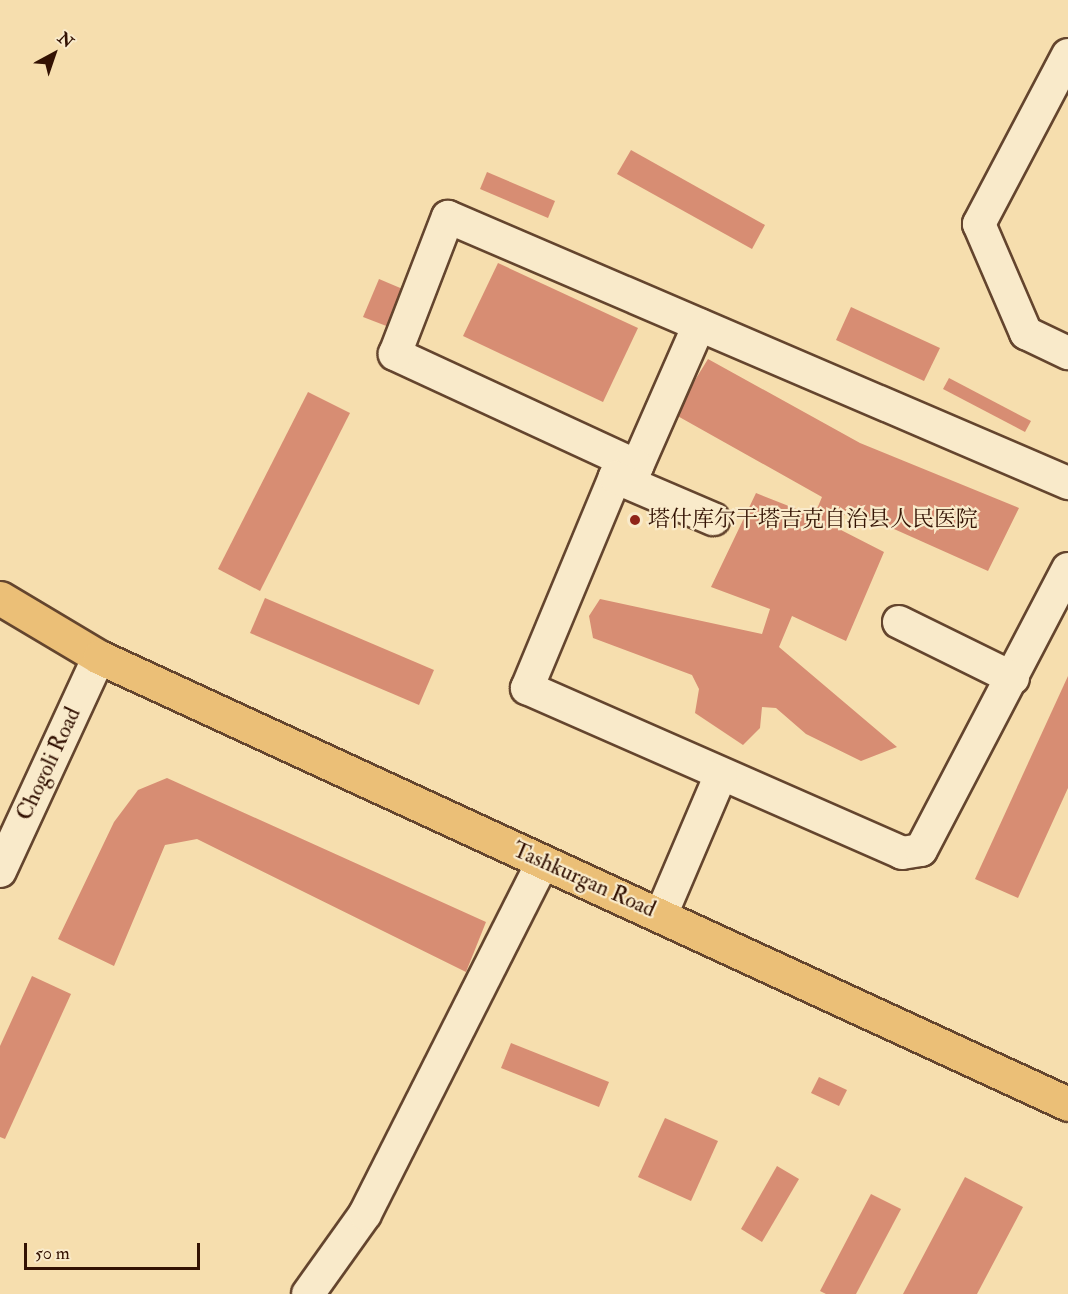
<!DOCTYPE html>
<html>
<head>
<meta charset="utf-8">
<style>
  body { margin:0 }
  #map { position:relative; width:1068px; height:1294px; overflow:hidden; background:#f6deae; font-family:"IM FELL Double Pica","Noto Serif SC",serif }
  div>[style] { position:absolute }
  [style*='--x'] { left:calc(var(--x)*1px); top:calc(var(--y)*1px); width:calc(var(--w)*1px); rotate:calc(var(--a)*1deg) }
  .building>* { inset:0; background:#d78d73 }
  .roads { filter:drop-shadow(2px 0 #64452e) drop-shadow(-2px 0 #64452e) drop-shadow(0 2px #64452e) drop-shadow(0 -2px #64452e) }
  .minor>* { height:32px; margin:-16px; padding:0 16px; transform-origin:16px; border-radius:16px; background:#f9eaca }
  .major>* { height:33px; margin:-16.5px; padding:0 16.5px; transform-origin:16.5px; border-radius:16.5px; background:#ebbf77 }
  .dots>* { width:16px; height:16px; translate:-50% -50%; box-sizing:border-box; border:3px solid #f9eaca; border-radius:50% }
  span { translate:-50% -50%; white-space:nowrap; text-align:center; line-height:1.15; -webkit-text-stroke:4.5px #f9eaca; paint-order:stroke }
  .poi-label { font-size:22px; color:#331203 }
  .left { translate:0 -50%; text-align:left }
  .street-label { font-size:22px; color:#331203 }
  .north { position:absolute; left:24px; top:24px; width:60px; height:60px; -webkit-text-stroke:4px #f9eaca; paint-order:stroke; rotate:40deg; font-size:16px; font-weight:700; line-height:24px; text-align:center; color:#331203 }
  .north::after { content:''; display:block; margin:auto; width:21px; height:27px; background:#331203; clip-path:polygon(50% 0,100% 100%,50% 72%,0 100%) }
  .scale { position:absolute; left:24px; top:1243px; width:176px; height:27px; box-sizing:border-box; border:3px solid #331203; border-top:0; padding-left:8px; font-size:18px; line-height:21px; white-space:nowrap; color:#331203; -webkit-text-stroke:4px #f9eaca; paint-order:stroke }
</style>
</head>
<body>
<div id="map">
  <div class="building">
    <div style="clip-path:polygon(631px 150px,765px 225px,752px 249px,617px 174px)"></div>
    <div style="clip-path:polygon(487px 172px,555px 201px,548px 218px,480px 189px)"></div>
    <div style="clip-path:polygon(498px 263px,638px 328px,603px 402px,463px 336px)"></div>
    <div style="clip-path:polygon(379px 279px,405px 290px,389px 327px,363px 317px)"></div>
    <div style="clip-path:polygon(851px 307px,940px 348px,924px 381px,836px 340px)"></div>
    <div style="clip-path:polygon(708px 359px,860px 443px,1019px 508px,988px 571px,847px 508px,839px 529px,884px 552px,846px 641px,792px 616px,779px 647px,897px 747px,861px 761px,806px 734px,776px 708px,762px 707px,760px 728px,743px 745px,695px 713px,699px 689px,692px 675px,593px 638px,589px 616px,600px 599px,762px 634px,770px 609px,711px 587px,756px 493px,814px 516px,822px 497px,674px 414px)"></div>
    <div style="clip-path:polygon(949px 378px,1031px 421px,1025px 432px,943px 389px)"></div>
    <div style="clip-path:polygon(308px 392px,350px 413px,260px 591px,218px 569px)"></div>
    <div style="clip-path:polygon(265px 598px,434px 670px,419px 705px,250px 633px)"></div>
    <div style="clip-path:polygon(1068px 676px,1068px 788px,1018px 898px,975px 879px)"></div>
    <div style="clip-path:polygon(167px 778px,486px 922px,466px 972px,197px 839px,165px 845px,114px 966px,58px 939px,114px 822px,138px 790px)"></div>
    <div style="clip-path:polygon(32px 976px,71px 994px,5px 1139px,0 1137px,0 1046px)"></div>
    <div style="clip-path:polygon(511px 1043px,609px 1082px,599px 1107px,501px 1068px)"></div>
    <div style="clip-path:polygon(819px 1077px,847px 1090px,839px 1106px,811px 1093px)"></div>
    <div style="clip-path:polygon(665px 1118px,718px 1141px,691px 1201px,638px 1177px)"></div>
    <div style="clip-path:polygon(777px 1166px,799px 1179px,762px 1242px,741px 1229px)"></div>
    <div style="clip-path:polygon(965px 1177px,1023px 1207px,977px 1294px,903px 1294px)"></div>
    <div style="clip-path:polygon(871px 1194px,901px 1209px,856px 1294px,826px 1294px,820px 1291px)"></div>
  </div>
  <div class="roads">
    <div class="minor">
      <div style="--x:1068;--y:55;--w:191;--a:117.8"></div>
      <div style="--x:979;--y:224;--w:119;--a:66.7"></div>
      <div style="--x:1026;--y:333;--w:47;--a:25.5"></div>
      <div style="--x:699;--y:325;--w:154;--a:113.7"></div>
      <div style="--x:637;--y:466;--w:25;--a:153"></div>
      <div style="--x:615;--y:477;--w:229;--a:112.6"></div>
      <div style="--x:527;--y:688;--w:410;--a:23.7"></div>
      <div style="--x:902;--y:853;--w:19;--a:-9"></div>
      <div style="--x:921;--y:850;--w:317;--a:-62.4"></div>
      <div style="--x:637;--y:466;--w:267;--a:-155.2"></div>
      <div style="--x:395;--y:354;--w:147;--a:-68.9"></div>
      <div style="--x:448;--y:217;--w:675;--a:23.22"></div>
      <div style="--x:615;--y:477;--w:107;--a:23.2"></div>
      <div style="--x:899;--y:622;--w:127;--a:26.2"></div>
      <div style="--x:0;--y:871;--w:236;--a:-65.2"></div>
      <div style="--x:661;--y:915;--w:153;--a:-66.9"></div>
      <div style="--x:308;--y:1294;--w:98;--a:-54.5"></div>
      <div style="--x:365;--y:1214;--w:394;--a:-63.2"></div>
    </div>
    <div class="major">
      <div style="--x:0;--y:598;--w:115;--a:30.8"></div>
      <div style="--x:99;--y:657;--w:1067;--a:24.76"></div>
    </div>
  </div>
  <div class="dots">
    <div style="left:635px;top:520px;background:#8f2418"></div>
  </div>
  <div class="poi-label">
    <span class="left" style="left:648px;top:520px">塔什库尔干塔吉克自治县人民医院</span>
  </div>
  <div class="street-label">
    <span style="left:49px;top:764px;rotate:-65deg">Chogoli Road</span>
    <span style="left:584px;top:880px;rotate:24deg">Tashkurgan Road</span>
  </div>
  <div class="north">N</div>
  <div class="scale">50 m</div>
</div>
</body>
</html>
